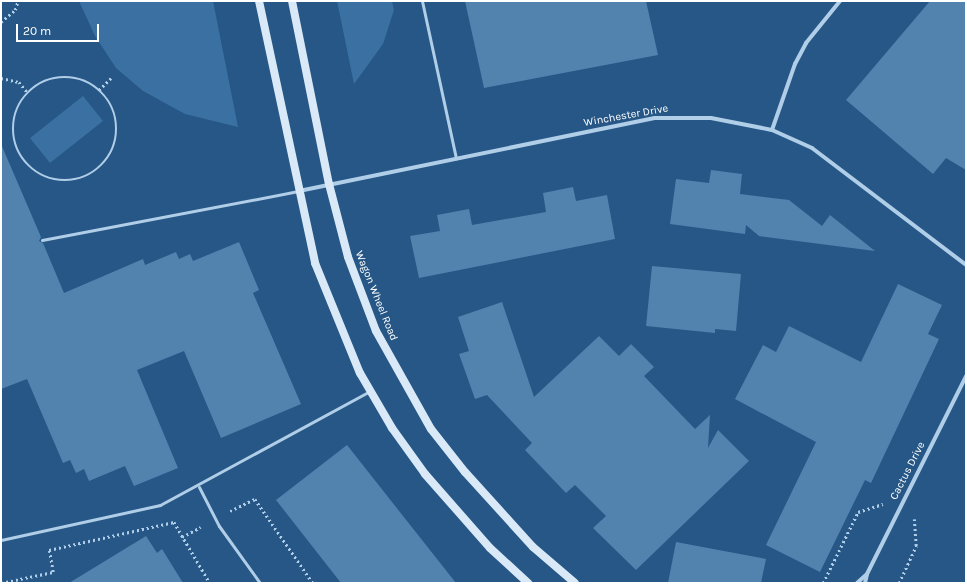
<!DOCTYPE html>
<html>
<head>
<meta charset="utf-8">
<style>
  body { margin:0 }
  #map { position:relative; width:967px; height:584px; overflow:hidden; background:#265786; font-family:Karla,sans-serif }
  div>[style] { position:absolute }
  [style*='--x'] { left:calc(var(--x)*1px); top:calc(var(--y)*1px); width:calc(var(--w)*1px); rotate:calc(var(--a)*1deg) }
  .green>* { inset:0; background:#3a71a2 }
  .building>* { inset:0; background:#5283af }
  .path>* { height:2.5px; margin-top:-1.25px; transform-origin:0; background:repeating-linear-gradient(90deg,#b0cee8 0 2px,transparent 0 5px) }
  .path>.ring { margin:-1.25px; padding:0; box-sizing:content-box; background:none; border:2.5px solid #b0cee8; border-radius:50% }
  .lane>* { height:3px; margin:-1.5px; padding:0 1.5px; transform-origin:1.5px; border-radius:1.5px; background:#b0cee8 }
  .street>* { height:4px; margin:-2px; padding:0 2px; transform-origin:2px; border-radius:2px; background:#b0cee8 }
  .secondary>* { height:8px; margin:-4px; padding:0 4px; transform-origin:4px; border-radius:4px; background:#dae9f7 }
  span { translate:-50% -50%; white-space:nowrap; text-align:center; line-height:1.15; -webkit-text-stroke:3px #265786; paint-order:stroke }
  .street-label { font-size:11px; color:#fff }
  .frame { position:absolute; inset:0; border:2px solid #fff; pointer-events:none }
  .scale { position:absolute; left:16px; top:24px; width:83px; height:18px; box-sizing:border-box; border:2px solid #fff; border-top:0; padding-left:5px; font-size:12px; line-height:14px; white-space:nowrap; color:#fff; -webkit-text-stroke:3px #265786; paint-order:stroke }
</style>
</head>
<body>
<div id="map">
  <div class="green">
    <div style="clip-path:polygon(79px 1px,213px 1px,238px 127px,185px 114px,143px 91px,116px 68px,95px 36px)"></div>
    <div style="clip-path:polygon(337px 1px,392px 1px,394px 10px,383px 44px,354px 84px)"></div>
    <div style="clip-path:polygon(83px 96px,103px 121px,50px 163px,30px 138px)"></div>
  </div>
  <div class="building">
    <div style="clip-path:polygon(465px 1px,646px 1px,658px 55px,484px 88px)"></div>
    <div style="clip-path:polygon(930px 1px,966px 1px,966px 170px,946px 158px,933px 174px,846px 100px)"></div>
    <div style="clip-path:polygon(1px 144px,41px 237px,39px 241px,43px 243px,64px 293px,143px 259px,145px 265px,176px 252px,179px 259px,190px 254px,193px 261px,239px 242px,259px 290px,253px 293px,301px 404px,221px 438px,184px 351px,137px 370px,178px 468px,134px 486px,125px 466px,89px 481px,84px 469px,76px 473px,70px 460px,63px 463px,27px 379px,1px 389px)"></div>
    <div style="clip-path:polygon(711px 170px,742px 174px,740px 194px,789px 200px,822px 226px,830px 215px,875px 251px,759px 236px,746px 225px,745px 234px,670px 224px,676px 179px,709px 183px)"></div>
    <div style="clip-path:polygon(573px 187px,576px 201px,607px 195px,615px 239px,419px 278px,410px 236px,440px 231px,437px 215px,469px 209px,472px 225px,546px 212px,543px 193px)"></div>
    <div style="clip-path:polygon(652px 266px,741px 274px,736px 331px,715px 329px,715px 333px,646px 326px)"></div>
    <div style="clip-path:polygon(898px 284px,942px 305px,928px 334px,939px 339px,871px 483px,865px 480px,820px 572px,766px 545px,816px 442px,735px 399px,763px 345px,776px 352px,789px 326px,861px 362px)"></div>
    <div style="clip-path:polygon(502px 302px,534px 397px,599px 336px,619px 356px,631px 344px,654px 367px,644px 376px,695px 429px,710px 415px,708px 448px,718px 430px,749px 461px,636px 570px,593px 528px,606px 516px,575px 485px,566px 493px,525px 450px,532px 443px,487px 395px,475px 399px,459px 354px,469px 351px,458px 317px)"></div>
    <div style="clip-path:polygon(347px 445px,456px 583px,341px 583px,276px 500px)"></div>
    <div style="clip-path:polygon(146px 536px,157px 553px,162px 549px,183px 583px,69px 583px)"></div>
    <div style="clip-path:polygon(676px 542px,766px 559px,761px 583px,668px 583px)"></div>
  </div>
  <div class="path">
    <div style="--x:1;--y:22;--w:18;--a:-41"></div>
    <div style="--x:15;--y:10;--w:9;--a:-72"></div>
    <div class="ring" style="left:13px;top:77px;width:101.5px;height:101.5px"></div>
    <div style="--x:1;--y:78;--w:18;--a:13"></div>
    <div style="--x:19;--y:82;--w:14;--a:51"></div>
    <div style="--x:99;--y:90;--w:20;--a:-45"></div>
    <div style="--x:230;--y:511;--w:28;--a:-26"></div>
    <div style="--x:255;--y:499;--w:102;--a:55.4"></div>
    <div style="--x:182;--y:537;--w:21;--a:-28"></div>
    <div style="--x:1;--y:583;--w:53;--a:-11.9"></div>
    <div style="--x:53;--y:572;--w:22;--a:-100"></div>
    <div style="--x:49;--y:550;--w:128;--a:-12.6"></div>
    <div style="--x:174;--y:522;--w:71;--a:59.5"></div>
    <div style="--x:314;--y:583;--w:4;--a:0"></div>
    <div style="--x:823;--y:583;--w:79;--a:-63.8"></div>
    <div style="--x:858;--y:512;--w:26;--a:-18"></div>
    <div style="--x:899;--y:583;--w:41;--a:-65.3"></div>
    <div style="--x:916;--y:546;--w:27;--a:-94"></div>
  </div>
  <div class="lane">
    <div style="--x:422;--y:1;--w:161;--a:77.8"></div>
    <div style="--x:42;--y:240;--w:261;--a:-10.8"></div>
    <div style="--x:199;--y:487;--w:44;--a:62.9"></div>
    <div style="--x:219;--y:526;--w:70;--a:54.3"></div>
    <div style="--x:1;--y:540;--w:163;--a:-12.4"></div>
    <div style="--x:160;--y:505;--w:239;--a:-28.5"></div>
  </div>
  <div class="street">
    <div style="--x:772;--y:130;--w:70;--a:-70.8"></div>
    <div style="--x:795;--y:64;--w:24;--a:-62"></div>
    <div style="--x:806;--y:43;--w:54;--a:-51"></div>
    <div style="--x:299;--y:191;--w:363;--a:-11.6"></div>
    <div style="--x:655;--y:118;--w:56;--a:0"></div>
    <div style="--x:711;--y:118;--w:62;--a:11.1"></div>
    <div style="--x:772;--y:130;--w:44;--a:24.2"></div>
    <div style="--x:812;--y:148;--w:193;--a:37.2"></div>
    <div style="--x:857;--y:583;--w:12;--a:-42"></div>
    <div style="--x:865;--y:583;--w:9;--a:-77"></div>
    <div style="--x:867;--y:574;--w:221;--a:-63.4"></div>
  </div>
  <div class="secondary">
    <div style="--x:259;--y:1;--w:268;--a:77.9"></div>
    <div style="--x:315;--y:263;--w:119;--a:67.8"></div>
    <div style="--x:360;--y:373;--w:64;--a:59.8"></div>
    <div style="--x:392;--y:428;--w:57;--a:54.3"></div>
    <div style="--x:425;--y:474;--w:98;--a:48.7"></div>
    <div style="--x:490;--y:548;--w:52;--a:42.6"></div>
    <div style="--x:292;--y:1;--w:187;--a:78.6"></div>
    <div style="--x:329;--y:184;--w:75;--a:75.4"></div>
    <div style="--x:348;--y:257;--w:79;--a:69.3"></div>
    <div style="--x:376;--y:331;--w:112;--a:60.7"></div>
    <div style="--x:431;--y:429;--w:55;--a:51.7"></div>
    <div style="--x:465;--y:472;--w:101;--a:47.8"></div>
    <div style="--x:533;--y:547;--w:55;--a:40.6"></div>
  </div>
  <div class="street-label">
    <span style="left:626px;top:116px;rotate:-10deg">Winchester Drive</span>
    <span style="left:376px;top:296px;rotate:68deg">Wagon Wheel Road</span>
    <span style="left:908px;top:471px;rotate:-63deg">Cactus Drive</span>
  </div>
  <div class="frame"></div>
  <div class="scale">20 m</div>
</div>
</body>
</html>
